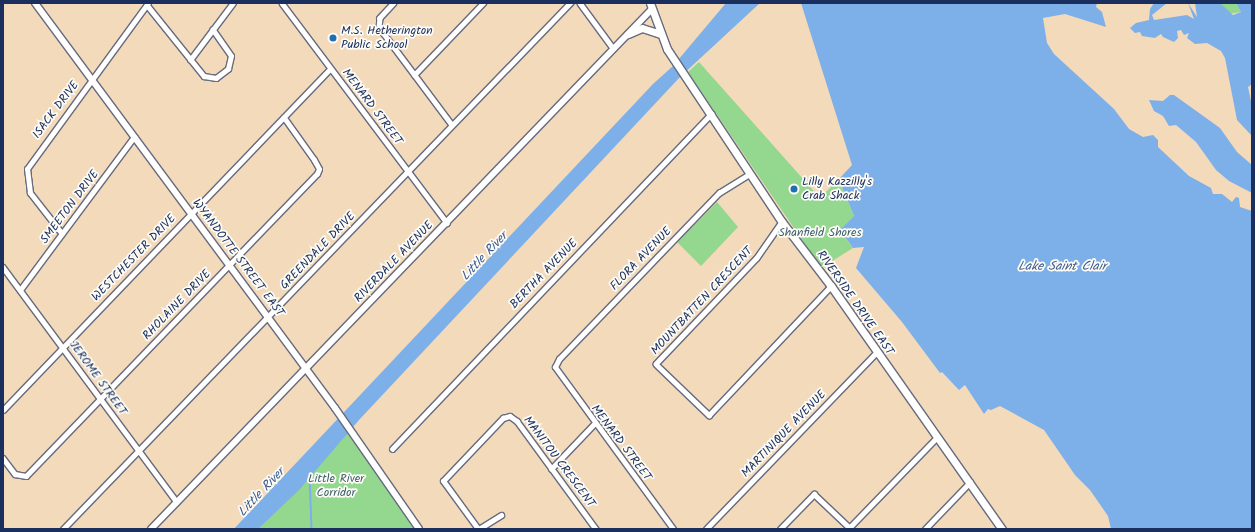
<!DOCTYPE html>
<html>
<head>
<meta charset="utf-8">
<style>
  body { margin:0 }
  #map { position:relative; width:1255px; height:532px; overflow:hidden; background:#f3dabb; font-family:Kalam,sans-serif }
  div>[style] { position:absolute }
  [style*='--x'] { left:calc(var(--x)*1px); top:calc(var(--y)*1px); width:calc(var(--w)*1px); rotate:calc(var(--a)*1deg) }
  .green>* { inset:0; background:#94d78f }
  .water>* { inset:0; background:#7dafe9 }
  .stream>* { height:1.5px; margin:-0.75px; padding:0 0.75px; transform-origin:0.75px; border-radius:0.75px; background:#7dafe9 }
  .roads { filter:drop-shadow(1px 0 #676b7f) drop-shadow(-1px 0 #676b7f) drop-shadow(0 1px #676b7f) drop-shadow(0 -1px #676b7f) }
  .minor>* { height:4.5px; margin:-2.25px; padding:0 2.25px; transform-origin:2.25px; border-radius:2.25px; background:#fff }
  .tertiary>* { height:6px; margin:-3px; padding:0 3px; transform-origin:3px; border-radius:3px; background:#fff }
  .secondary>* { height:7px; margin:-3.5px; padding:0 3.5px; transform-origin:3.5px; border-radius:3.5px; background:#fff }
  .dots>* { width:11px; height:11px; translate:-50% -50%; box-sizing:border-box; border:2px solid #fdfcf7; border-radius:50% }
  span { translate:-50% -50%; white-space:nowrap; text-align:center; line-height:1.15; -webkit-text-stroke:3.5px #fdfcf7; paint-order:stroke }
  .poi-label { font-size:12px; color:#1b2f5e }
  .left { translate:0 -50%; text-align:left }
  .street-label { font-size:12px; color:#1b2f5e }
  .park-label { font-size:12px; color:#3f616d }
  .water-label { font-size:13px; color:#3d5c8f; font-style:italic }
  .frame { position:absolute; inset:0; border:4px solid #1b2f5e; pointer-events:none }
</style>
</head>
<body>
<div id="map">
  <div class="green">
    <div style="clip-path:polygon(1220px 3px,1236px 3px,1241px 12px,1229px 14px)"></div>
    <div style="clip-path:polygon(699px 62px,820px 198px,839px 179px,854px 216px,840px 231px,853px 248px,821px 268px,688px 72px)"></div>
    <div style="clip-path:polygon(717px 202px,738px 227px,701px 266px,677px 242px)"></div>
    <div style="clip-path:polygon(341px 417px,419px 529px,234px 529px)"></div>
  </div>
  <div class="water">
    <div style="clip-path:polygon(726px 3px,760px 3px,680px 77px,359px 420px,299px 490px,258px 529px,234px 529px,653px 84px,673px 66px)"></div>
    <div style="clip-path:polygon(801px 3px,1097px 3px,1096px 7px,1102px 12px,1106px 27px,1065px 14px,1043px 18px,1047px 43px,1054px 54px,1114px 109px,1129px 129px,1143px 137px,1153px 135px,1158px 140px,1158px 147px,1189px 176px,1211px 188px,1213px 194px,1222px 194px,1232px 202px,1236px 197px,1239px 198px,1240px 207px,1252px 211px,1252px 529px,1111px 529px,1108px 516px,1090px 490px,1075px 475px,1044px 430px,1000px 406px,991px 410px,988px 409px,984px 414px,965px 385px,959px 390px,942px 372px,940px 373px,902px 322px,856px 268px,864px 247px,853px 248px,840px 230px,854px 216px,839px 179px,852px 165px)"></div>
    <div style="clip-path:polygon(1154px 3px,1167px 3px,1152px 15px,1154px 20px,1187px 15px,1194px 19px,1188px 3px,1197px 17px,1195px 3px,1220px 3px,1233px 15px,1241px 12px,1236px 3px,1252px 3px,1252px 84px,1248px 87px,1252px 106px,1252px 136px,1237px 120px,1225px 58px,1221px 51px,1207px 43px,1195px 44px,1187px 38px,1189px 33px,1184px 35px,1181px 30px,1177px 31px,1178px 38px,1174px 42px,1163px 37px,1161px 34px,1155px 38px,1142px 36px,1140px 32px,1135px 33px,1130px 28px,1136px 23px,1149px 20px,1150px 9px)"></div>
    <div style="clip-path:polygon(1170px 95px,1174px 95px,1220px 128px,1237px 152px,1252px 165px,1252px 193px,1229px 181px,1216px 170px,1196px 142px,1176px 125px,1169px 126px,1163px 116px,1154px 111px,1149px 100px,1163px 101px)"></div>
  </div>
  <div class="stream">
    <div style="--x:310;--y:475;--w:54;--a:87.9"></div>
  </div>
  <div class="roads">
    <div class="minor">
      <div style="--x:282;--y:3;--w:275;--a:53.1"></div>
      <div style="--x:394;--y:3;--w:21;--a:133"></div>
      <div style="--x:380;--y:18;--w:9;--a:96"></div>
      <div style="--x:379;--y:27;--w:122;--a:53.3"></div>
      <div style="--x:580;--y:3;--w:56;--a:53.7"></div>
      <div style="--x:147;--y:5;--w:91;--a:51.2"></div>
      <div style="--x:204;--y:76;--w:12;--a:9"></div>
      <div style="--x:216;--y:78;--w:15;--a:-37"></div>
      <div style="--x:228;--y:69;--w:13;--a:-77"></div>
      <div style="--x:231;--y:56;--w:32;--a:-125"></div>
      <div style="--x:190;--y:60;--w:71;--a:-53"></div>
      <div style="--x:414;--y:75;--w:100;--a:-46.2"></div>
      <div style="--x:782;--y:222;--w:44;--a:124.8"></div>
      <div style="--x:757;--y:258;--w:146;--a:133.6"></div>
      <div style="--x:656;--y:364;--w:74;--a:43.9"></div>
      <div style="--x:709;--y:415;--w:178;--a:-46.6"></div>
      <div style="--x:62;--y:234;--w:52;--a:-128"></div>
      <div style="--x:30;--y:193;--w:24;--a:-97"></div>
      <div style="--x:27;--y:169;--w:205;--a:-53.9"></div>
      <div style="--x:3;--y:267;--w:292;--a:53.5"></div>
      <div style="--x:20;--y:290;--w:191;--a:-53.3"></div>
      <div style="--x:3;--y:410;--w:472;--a:-46.2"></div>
      <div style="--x:392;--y:449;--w:463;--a:-46.4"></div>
      <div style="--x:3;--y:458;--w:20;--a:53"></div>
      <div style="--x:15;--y:474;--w:11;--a:10"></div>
      <div style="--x:26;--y:476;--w:419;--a:-46.1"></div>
      <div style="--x:317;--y:174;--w:5;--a:-68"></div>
      <div style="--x:319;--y:169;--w:10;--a:-119"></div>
      <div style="--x:314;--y:160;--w:52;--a:-125.5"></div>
      <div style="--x:551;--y:469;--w:62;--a:-46.3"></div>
      <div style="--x:63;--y:529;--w:731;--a:-46.05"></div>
      <div style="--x:478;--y:529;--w:59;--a:-126.1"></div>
      <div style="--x:443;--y:481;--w:87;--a:-46.4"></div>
      <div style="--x:503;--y:418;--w:7;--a:-16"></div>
      <div style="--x:510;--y:416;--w:9;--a:36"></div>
      <div style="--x:517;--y:421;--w:134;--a:53.8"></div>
      <div style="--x:479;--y:529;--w:26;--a:-32"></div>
      <div style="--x:673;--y:529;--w:200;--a:-126.1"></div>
      <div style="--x:555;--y:367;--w:9;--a:-63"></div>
      <div style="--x:559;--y:359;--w:231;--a:-46.1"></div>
      <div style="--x:719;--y:193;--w:36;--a:-32"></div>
      <div style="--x:706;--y:529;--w:245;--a:-46"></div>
      <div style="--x:780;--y:529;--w:49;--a:-45.8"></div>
      <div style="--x:814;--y:494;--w:50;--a:43.4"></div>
      <div style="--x:848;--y:529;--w:128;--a:-45.9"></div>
      <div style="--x:925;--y:529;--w:65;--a:-46.2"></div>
    </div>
    <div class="tertiary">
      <div style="--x:35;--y:3;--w:504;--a:53.47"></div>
      <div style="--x:335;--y:408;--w:147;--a:55.2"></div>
      <div style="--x:151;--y:529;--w:721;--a:-46.07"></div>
    </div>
    <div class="secondary">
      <div style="--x:650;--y:3;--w:49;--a:69.7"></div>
      <div style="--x:667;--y:49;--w:208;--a:56.4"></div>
      <div style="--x:782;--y:222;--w:81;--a:52.6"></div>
      <div style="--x:831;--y:286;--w:297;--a:54.9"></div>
      <div style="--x:628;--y:34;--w:15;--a:-23"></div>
      <div style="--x:642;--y:28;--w:20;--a:18"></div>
    </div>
  </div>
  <div class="dots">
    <div style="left:333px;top:38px;background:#1f6fb2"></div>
    <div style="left:794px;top:189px;background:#1f6fb2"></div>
  </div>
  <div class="poi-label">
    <span class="left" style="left:341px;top:38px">M.S. Hetherington<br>Public School</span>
    <span class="left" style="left:802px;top:189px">Lilly Kazzilly's<br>Crab Shack</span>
  </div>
  <div class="street-label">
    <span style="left:372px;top:107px;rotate:53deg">MENARD STREET</span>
    <span style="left:56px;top:110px;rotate:-53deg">ISACK DRIVE</span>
    <span style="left:70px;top:207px;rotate:-53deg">SMEETON DRIVE</span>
    <span style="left:318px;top:251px;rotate:-46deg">GREENDALE DRIVE</span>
    <span style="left:134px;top:258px;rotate:-46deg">WESTCHESTER DRIVE</span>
    <span style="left:238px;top:258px;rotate:53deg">WYANDOTTE STREET EAST</span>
    <span style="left:641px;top:259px;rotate:-46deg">FLORA AVENUE</span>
    <span style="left:394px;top:262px;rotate:-46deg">RIVERDALE AVENUE</span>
    <span style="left:544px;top:274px;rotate:-46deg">BERTHA AVENUE</span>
    <span style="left:702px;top:301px;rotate:-47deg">MOUNTBATTEN CRESCENT</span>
    <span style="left:855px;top:303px;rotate:55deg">RIVERSIDE DRIVE EAST</span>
    <span style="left:177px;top:305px;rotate:-46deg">RHOLAINE DRIVE</span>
    <span style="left:98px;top:378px;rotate:54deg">JEROME STREET</span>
    <span style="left:784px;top:434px;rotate:-46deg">MARTINIQUE AVENUE</span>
    <span style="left:621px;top:443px;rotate:53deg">MENARD STREET</span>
    <span style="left:559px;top:462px;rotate:53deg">MANITOU CRESCENT</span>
  </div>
  <div class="park-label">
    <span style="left:820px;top:233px">Shanfield Shores</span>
    <span style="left:336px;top:486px">Little River<br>Corridor</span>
  </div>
  <div class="water-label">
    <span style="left:485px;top:257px;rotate:-47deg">Little River</span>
    <span style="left:1062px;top:267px">Lake Saint Clair</span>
    <span style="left:262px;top:493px;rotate:-47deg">Little River</span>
  </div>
  <div class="frame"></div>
</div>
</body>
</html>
